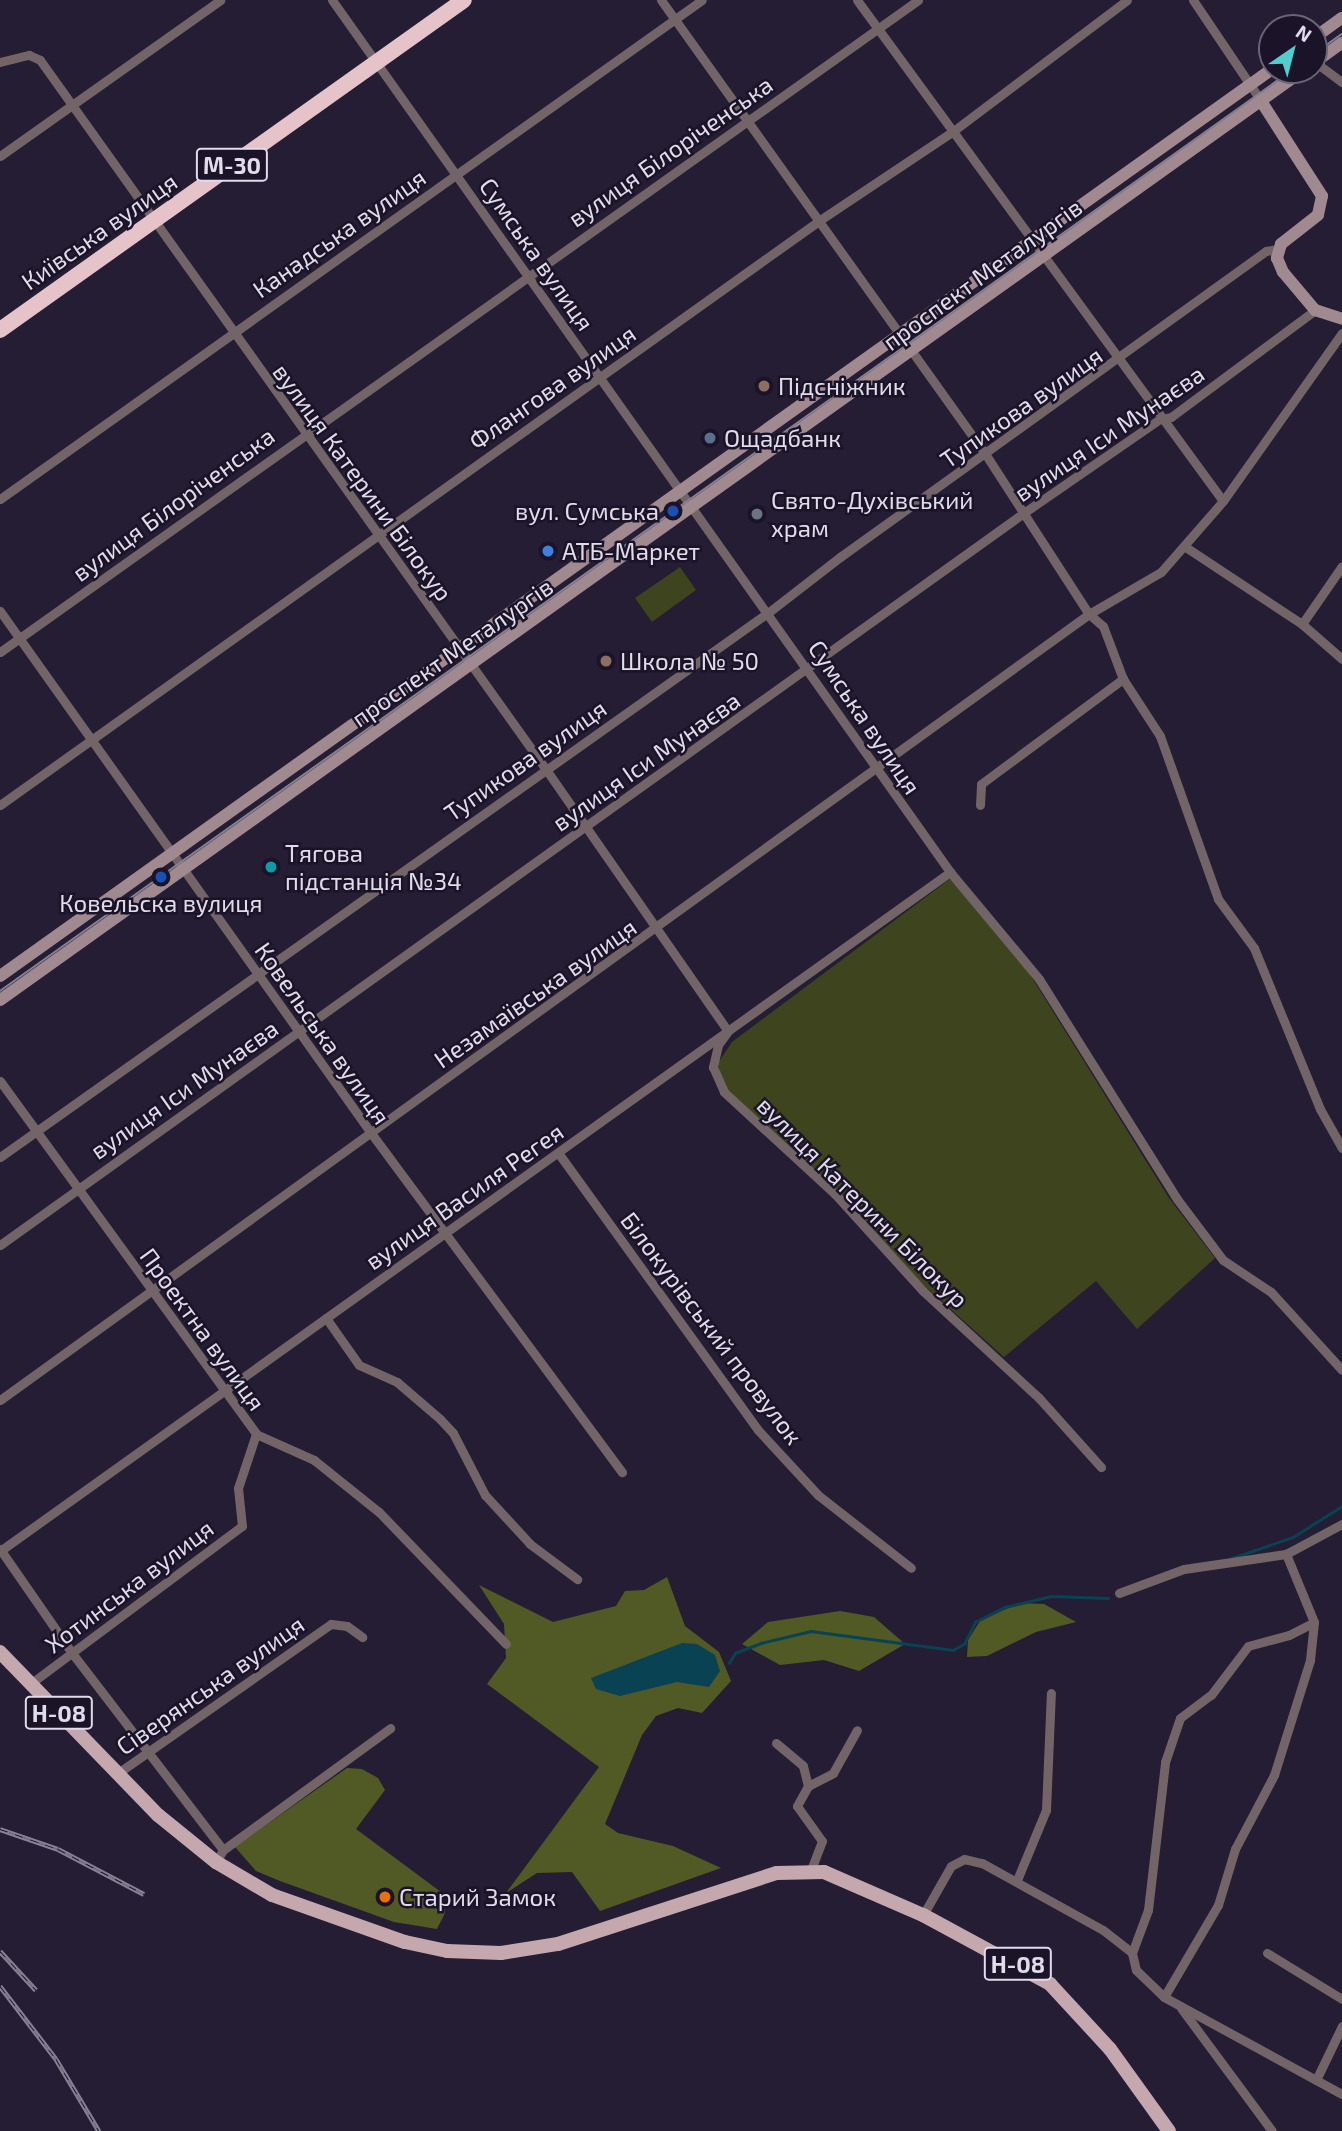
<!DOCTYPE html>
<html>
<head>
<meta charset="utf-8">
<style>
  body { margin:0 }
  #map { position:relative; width:1342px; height:2131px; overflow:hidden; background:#241d33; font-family:"Exo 2",sans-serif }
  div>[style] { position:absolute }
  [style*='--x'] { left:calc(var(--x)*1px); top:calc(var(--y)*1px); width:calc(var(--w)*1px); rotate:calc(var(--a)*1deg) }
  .green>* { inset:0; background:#3d441e }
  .forest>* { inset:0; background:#515a25 }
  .water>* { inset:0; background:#094253 }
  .stream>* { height:2.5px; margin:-1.25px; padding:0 1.25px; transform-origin:1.25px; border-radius:1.25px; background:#094253 }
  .street>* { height:9px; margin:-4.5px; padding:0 4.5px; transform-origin:4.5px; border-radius:4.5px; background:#736567 }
  .secondary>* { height:12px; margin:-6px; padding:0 6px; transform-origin:6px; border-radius:6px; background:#a18a8f }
  .primary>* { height:14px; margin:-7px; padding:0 7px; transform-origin:7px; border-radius:7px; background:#c5a8ad }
  .highway>* { height:16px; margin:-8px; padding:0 8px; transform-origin:8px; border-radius:8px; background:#e6c2c9 }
  .tram>* { height:2px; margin:-1px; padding:0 1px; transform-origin:1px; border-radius:1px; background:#878194 }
  .rail>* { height:5px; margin-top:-2.5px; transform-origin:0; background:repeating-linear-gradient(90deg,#1b1429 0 8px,#878194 0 16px); box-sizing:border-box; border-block:2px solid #878194 }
  .dots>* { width:19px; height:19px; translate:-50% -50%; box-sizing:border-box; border:4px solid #1b1429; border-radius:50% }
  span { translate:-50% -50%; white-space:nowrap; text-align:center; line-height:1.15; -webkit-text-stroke:5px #1b1429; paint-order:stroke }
  .shield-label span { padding:2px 5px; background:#1b1429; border:2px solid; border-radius:5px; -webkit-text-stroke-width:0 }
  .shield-label { font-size:23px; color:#e0dceb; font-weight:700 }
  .street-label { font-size:24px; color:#e0dceb }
  .poi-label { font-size:24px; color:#e0dceb }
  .left { translate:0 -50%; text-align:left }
  .right { translate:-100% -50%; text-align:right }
  .north { position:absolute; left:1258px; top:14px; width:70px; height:70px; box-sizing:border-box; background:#1b1429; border:2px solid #6a6477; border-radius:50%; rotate:35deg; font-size:19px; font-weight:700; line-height:28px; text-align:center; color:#e0dceb }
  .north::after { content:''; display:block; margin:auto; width:24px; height:32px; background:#52cdcf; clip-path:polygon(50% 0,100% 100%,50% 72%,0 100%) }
</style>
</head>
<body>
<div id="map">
  <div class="green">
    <div style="clip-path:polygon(680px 567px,696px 590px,652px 622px,635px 598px)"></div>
    <div style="clip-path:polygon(950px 879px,1016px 952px,1169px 1198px,1215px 1258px,1137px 1329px,1096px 1281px,1004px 1357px,917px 1279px,722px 1085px,718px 1063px,732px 1042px)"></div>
  </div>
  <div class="forest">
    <div style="clip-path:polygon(667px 1577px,685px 1626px,719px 1652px,731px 1681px,702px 1713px,678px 1708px,656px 1716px,642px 1735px,605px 1824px,618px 1833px,673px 1846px,721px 1868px,600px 1911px,572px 1872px,537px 1873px,506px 1893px,599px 1767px,487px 1684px,506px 1658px,504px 1624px,479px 1585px,553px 1622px,616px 1606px,625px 1591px,644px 1590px)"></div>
    <div style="clip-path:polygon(1019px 1603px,1044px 1604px,1076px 1622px,1036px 1632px,987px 1656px,967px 1657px,968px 1640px,980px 1621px)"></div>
    <div style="clip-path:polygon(840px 1611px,874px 1617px,905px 1644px,859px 1671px,824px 1660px,780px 1665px,742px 1644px,768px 1622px)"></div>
    <div style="clip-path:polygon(347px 1768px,362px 1769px,378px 1778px,385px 1790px,356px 1829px,441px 1892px,445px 1913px,437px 1929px,394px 1922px,280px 1881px,256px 1871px,235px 1847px)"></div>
  </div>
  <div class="water">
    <div style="clip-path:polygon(682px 1643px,697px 1644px,715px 1655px,720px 1671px,709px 1687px,677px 1682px,620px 1696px,596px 1689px,591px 1678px)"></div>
  </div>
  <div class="stream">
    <div style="--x:1232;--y:1558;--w:65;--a:-19"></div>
    <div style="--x:1293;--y:1537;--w:58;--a:-32.3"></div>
    <div style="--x:729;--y:1663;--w:12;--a:-59"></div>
    <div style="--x:735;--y:1653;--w:28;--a:-21"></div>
    <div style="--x:761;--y:1643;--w:51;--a:-13.5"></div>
    <div style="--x:811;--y:1631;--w:143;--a:7.6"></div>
    <div style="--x:953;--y:1650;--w:13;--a:-29"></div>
    <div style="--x:964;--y:1644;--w:25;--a:-63"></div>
    <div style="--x:975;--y:1622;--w:34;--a:-27"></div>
    <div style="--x:1005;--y:1607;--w:47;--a:-13.4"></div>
    <div style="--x:1051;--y:1596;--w:57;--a:2"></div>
  </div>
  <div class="street">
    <div style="--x:332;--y:0;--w:1069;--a:54.67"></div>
    <div style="--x:950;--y:872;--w:139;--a:50.2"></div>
    <div style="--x:1039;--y:979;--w:260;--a:57.9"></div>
    <div style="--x:1177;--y:1199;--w:76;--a:53"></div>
    <div style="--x:1223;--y:1260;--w:58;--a:33.7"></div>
    <div style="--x:1271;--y:1292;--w:105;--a:47.7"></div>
    <div style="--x:661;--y:0;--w:559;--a:54.46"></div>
    <div style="--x:986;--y:455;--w:189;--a:57.1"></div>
    <div style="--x:1089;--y:614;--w:18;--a:41"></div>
    <div style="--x:1103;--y:626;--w:57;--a:69.3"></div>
    <div style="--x:1123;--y:679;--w:68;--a:57"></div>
    <div style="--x:1160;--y:736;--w:173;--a:70.4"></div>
    <div style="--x:1218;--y:899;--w:61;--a:53.7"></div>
    <div style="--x:1254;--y:948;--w:174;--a:67.7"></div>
    <div style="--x:1320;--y:1109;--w:45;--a:60.6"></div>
    <div style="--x:857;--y:0;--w:620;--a:53.85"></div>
    <div style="--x:1193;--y:0;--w:122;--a:56"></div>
    <div style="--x:0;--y:62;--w:30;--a:-14"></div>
    <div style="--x:29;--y:55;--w:12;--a:24"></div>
    <div style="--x:40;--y:60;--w:870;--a:54.5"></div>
    <div style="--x:545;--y:768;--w:320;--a:55.2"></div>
    <div style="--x:728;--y:1031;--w:17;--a:126"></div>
    <div style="--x:718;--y:1045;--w:23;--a:103"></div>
    <div style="--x:713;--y:1067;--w:27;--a:66"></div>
    <div style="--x:724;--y:1092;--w:151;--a:42.6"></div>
    <div style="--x:835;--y:1194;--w:131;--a:47.8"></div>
    <div style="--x:923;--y:1291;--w:158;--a:42.7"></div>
    <div style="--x:1039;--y:1398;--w:93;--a:48.1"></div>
    <div style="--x:1315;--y:62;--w:34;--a:37"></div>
    <div style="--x:0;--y:156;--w:270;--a:-35.3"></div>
    <div style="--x:0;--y:499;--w:861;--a:-35.41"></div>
    <div style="--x:1184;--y:546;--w:141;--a:33.5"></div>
    <div style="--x:1302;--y:624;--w:53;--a:41.2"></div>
    <div style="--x:0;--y:611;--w:640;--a:54.6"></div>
    <div style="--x:371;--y:1133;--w:422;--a:53.5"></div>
    <div style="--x:1302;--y:624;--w:70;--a:-55.4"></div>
    <div style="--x:0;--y:652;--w:1126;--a:-35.38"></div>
    <div style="--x:0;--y:805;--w:1007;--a:-35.5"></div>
    <div style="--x:820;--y:220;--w:159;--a:-33.7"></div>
    <div style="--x:952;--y:132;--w:219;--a:-37"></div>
    <div style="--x:980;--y:805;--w:21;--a:-87"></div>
    <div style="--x:981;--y:784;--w:177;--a:-36.5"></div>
    <div style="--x:0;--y:1081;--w:436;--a:54"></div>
    <div style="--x:256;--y:1434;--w:64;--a:24.1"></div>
    <div style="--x:314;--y:1460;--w:83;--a:38.7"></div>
    <div style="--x:379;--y:1512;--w:183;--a:46.1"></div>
    <div style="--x:559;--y:1154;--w:340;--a:54.2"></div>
    <div style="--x:758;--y:1430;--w:88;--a:47.3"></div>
    <div style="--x:818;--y:1495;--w:118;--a:38.1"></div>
    <div style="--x:0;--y:1157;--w:943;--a:-35.33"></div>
    <div style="--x:769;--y:612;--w:90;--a:-37.8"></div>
    <div style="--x:840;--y:557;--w:525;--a:-35.69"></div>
    <div style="--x:1266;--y:251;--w:11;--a:-10"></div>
    <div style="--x:0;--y:1245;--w:1260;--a:-35.57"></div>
    <div style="--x:1025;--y:512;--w:164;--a:-34.6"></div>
    <div style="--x:1160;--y:419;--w:11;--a:-10"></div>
    <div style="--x:1171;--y:417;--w:179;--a:-36.6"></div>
    <div style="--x:326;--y:1318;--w:57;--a:54.9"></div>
    <div style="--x:359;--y:1365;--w:42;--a:24.1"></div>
    <div style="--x:397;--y:1382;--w:57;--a:40.7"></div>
    <div style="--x:440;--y:1419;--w:19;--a:47"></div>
    <div style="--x:453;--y:1433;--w:70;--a:62.7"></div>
    <div style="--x:485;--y:1495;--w:67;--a:47.4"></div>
    <div style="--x:530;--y:1544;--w:59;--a:36.7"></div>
    <div style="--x:0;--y:1400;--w:1343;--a:-35.82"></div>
    <div style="--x:1089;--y:614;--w:83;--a:-30.3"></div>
    <div style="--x:1161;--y:572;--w:94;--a:-48.9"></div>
    <div style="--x:1223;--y:501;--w:206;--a:-54.7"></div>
    <div style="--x:0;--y:1549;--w:126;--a:55.3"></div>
    <div style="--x:72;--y:1653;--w:248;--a:52.5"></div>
    <div style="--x:223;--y:1850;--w:14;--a:120"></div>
    <div style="--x:0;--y:1551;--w:1168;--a:-35.55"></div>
    <div style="--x:1119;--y:1593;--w:69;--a:-20.3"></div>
    <div style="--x:1184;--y:1569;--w:103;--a:-8.4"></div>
    <div style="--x:1286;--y:1554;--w:64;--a:-28.2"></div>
    <div style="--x:30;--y:1684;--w:264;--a:-36.7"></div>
    <div style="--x:242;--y:1526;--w:38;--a:-96"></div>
    <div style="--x:238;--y:1488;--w:57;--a:-71.6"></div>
    <div style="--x:776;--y:1743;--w:35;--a:40"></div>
    <div style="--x:803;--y:1766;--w:21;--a:76"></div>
    <div style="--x:808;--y:1786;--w:23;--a:119"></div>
    <div style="--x:797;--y:1806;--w:43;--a:54.5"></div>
    <div style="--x:822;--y:1841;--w:30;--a:111"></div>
    <div style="--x:118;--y:1773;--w:260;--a:-35"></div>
    <div style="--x:331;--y:1624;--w:16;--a:7"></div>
    <div style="--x:347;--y:1626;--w:19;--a:36"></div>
    <div style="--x:808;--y:1786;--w:28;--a:-27"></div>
    <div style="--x:833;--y:1773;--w:49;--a:-60.8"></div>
    <div style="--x:223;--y:1850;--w:207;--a:-36.1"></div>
    <div style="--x:1017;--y:1880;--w:76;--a:-67.5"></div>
    <div style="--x:1046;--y:1810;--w:117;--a:-87.6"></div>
    <div style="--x:923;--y:1915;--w:56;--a:-60.3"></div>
    <div style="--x:951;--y:1866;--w:15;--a:-28"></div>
    <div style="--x:964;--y:1859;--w:18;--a:13"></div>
    <div style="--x:982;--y:1863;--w:138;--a:29"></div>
    <div style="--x:1103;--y:1930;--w:37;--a:38"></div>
    <div style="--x:1132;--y:1953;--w:17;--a:77"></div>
    <div style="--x:1136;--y:1970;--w:39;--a:44"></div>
    <div style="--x:1164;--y:1997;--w:203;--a:28.6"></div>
    <div style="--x:1132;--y:1953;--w:46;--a:-69.6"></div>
    <div style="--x:1148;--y:1910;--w:149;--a:-83.4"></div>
    <div style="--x:1165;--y:1762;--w:46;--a:-71.2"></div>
    <div style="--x:1180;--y:1718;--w:39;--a:-37"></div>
    <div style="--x:1211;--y:1695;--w:61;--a:-52.9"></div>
    <div style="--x:1248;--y:1646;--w:42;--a:-15"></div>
    <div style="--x:1289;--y:1635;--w:28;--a:-27"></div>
    <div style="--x:1267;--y:1953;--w:88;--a:31.5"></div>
    <div style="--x:1164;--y:1997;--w:107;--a:-59.6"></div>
    <div style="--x:1218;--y:1905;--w:59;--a:-73.1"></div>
    <div style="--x:1235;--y:1849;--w:84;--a:-62.2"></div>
    <div style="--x:1274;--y:1775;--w:121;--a:-72.6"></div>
    <div style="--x:1310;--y:1660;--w:38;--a:-84"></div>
    <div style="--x:1314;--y:1622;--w:74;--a:-112.4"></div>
    <div style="--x:1181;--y:2008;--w:153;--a:53.5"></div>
    <div style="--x:1316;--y:2080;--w:60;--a:-64.3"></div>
  </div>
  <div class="secondary">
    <div style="--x:1314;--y:38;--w:34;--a:-36"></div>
    <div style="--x:1314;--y:63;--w:34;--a:-36"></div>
    <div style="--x:1261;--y:101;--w:113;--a:57.3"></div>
    <div style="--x:1322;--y:196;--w:19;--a:102"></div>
    <div style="--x:1318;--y:215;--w:47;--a:141.9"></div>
    <div style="--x:1281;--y:244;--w:15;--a:106"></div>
    <div style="--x:1277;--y:258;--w:15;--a:67"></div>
    <div style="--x:1283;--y:272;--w:50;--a:49.9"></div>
    <div style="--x:1315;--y:310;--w:28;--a:18"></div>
    <div style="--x:0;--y:976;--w:1562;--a:-35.49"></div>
    <div style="--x:0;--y:1000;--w:1602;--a:-35.5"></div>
  </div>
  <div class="primary">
    <div style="--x:0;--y:1652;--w:227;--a:45.9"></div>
    <div style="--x:158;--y:1815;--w:75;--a:39"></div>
    <div style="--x:216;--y:1862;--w:65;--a:30.5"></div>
    <div style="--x:272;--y:1895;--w:141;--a:19.5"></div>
    <div style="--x:405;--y:1942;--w:43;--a:12.1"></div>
    <div style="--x:447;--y:1951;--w:54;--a:2.1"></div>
    <div style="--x:501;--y:1953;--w:58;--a:-9"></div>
    <div style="--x:558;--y:1944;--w:230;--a:-18"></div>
    <div style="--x:777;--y:1873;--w:47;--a:-1.2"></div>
    <div style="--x:824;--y:1872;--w:108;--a:23.5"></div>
    <div style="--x:923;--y:1915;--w:145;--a:28.5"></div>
    <div style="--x:1050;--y:1984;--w:88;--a:47.3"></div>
    <div style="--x:1110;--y:2049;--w:101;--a:54.3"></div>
  </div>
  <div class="highway">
    <div style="--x:0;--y:330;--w:569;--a:-35.42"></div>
  </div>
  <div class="tram">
    <div style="--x:1314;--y:54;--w:34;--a:-36"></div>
    <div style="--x:0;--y:991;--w:1587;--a:-35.48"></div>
  </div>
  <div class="rail">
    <div style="--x:0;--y:1829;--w:61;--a:19"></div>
    <div style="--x:58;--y:1849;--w:97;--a:27.6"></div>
    <div style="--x:0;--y:1951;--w:53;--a:47.3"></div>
    <div style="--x:0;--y:1986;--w:92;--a:52.5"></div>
    <div style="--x:56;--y:2059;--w:84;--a:59.2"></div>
  </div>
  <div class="dots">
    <div style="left:764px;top:386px;background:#8d6e63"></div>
    <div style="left:710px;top:438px;background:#5c6f8a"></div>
    <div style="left:673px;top:511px;background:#1a4fb4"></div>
    <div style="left:757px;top:514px;background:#6b7280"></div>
    <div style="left:548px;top:551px;background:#3f7fe0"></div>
    <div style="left:606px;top:661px;background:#8d6e63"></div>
    <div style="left:271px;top:867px;background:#0f9aa8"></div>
    <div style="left:161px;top:877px;background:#1a4fb4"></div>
    <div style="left:385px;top:1897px;background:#e8710a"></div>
  </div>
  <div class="shield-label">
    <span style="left:232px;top:165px">М-30</span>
    <span style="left:59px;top:1713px">Н-08</span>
    <span style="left:1018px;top:1964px">Н-08</span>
  </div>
  <div class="street-label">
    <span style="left:670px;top:151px;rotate:-35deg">вулиця Білоріченська</span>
    <span style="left:99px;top:231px;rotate:-35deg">Київська вулиця</span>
    <span style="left:339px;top:233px;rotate:-35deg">Канадська вулиця</span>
    <span style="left:537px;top:254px;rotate:55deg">Сумська вулиця</span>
    <span style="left:982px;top:274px;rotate:-36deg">проспект Металургів</span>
    <span style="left:552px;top:387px;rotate:-35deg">Флангова вулиця</span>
    <span style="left:1021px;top:407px;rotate:-35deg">Тупикова вулиця</span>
    <span style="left:1109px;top:433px;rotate:-34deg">вулиця Іси Мунаєва</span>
    <span style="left:363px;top:482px;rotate:54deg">вулиця Катерини Білокур</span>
    <span style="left:173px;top:504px;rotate:-36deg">вулиця Білоріченська</span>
    <span style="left:452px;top:652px;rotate:-35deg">проспект Металургів</span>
    <span style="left:865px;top:717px;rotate:56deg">Сумська вулиця</span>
    <span style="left:525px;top:760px;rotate:-35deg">Тупикова вулиця</span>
    <span style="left:646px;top:761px;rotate:-35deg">вулиця Іси Мунаєва</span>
    <span style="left:535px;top:993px;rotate:-35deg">Незамаївська вулиця</span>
    <span style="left:323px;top:1033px;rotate:55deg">Ковельська вулиця</span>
    <span style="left:184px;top:1089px;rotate:-35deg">вулиця Іси Мунаєва</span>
    <span style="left:464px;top:1196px;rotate:-35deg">вулиця Василя Регея</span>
    <span style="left:863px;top:1202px;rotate:45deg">вулиця Катерини Білокур</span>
    <span style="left:712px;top:1328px;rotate:53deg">Білокурівський провулок</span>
    <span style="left:203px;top:1329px;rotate:54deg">Проектна вулиця</span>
    <span style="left:129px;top:1586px;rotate:-37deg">Хотинська вулиця</span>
    <span style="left:210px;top:1685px;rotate:-35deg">Сіверянська вулиця</span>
  </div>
  <div class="poi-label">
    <span class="left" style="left:778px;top:386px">Підсніжник</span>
    <span class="left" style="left:724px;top:438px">Ощадбанк</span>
    <span class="left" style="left:771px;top:514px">Свято-Духівський<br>храм</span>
    <span class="right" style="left:659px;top:511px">вул. Сумська</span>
    <span class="left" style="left:562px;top:551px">АТБ-Маркет</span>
    <span class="left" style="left:620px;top:661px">Школа № 50</span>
    <span class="left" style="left:285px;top:867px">Тягова<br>пiдстанцiя №34</span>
    <span style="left:161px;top:903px">Ковельска вулиця</span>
    <span class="left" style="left:399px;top:1897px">Старий Замок</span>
  </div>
  <div class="north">N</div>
</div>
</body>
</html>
